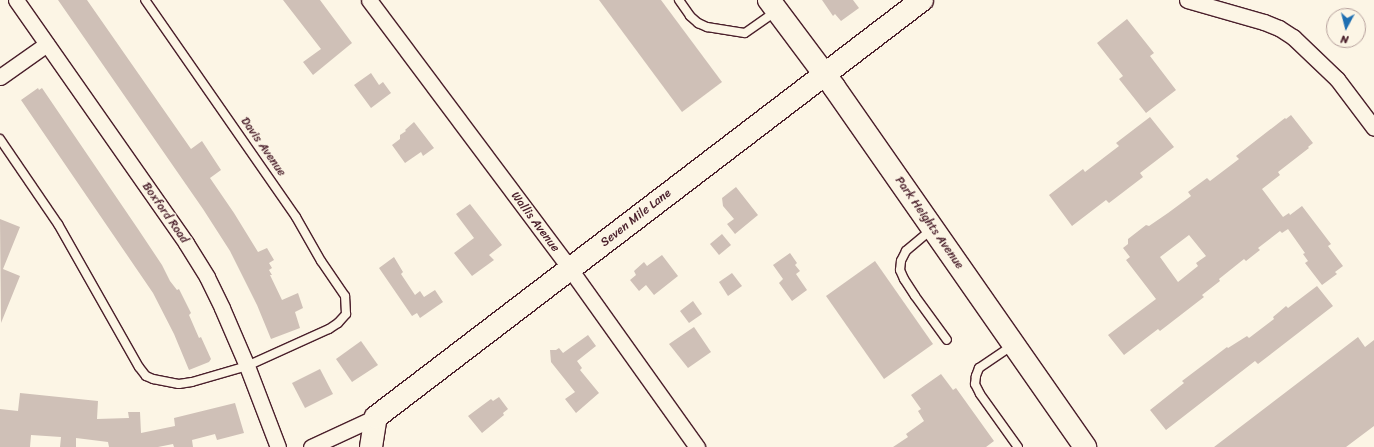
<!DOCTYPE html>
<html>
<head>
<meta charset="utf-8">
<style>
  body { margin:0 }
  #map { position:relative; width:1374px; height:447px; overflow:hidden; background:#fcf5e5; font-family:Sriracha,sans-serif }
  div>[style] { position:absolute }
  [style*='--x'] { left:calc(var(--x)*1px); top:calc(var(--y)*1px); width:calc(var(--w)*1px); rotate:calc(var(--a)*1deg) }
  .building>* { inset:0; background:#cfc0b7 }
  .roads { filter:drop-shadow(1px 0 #4a1f2b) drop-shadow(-1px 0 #4a1f2b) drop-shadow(0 1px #4a1f2b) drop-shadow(0 -1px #4a1f2b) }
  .lane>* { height:8px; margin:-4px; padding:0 4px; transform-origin:4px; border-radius:4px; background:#fcf5e5 }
  .street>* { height:15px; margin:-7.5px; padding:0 7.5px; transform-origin:7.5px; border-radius:7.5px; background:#fcf5e5 }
  .secondary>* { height:22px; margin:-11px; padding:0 11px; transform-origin:11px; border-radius:11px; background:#fcf5e5 }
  span { translate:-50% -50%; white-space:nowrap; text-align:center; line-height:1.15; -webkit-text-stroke:3px #fcf5e5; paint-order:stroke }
  .street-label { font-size:12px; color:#4a1f2b }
  .north { position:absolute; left:1326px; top:8px; width:40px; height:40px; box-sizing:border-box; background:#fcf5e5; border:1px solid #b59f9b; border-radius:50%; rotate:187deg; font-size:11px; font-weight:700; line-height:16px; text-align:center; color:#4a1f2b }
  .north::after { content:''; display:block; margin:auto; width:14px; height:18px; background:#1f6fb2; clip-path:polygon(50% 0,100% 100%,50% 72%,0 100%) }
</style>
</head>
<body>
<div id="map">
  <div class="building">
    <div style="clip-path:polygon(58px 0,87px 0,191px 149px,202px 141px,221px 170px,210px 178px,234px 213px,258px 252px,267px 248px,274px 260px,269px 263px,272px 268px,269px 270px,272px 275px,270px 275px,282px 300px,298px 293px,303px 308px,295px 312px,300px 328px,271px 339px,257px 305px,230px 251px,203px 209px)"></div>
    <div style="clip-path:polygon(283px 0,320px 0,352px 43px,313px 75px,303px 62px,321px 49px)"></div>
    <div style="clip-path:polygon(599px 0,661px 0,722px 82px,682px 112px)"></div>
    <div style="clip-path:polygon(822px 0,853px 0,859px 8px,841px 21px,835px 14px,833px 16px)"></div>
    <div style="clip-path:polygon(1127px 19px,1154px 53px,1150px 56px,1176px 90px,1146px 113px,1119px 79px,1123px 76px,1097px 43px)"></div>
    <div style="clip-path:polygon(371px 73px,379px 85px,383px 82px,391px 93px,371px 108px,354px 85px)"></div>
    <div style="clip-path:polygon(38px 88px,39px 90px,42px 88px,138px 229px,162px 265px,170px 281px,177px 290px,179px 289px,191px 313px,189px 315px,199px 338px,201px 337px,211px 359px,209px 362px,189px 370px,174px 334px,153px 293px,21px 100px)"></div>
    <div style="clip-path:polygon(evenodd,1291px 115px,1313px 143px,1308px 147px,1309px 148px,1278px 172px,1280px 175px,1262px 189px,1283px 217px,1289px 213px,1290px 215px,1302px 206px,1331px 244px,1328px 246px,1343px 266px,1335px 272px,1337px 274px,1322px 285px,1305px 263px,1308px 261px,1303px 254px,1305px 253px,1288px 229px,1282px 233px,1280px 231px,1258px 248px,1260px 250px,1246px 261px,1244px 259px,1219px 279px,1220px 281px,1202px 295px,1204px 297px,1160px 331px,1158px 329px,1124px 355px,1108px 335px,1156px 299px,1126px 260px,1130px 257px,1123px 248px,1128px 244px,1128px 239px,1146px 225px,1149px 226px,1168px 213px,1191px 196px,1188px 192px,1207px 178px,1210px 181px,1239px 159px,1236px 156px,1285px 118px,1286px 119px,1291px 115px,1189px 235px,1206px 256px,1196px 263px,1198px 266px,1178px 282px,1160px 257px,1189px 235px)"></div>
    <div style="clip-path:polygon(1150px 117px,1174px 147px,1140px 173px,1143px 177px,1109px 203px,1106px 200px,1072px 226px,1049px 195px,1083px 169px,1085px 172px,1119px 146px,1116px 143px)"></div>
    <div style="clip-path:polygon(414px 122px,434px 148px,423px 156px,421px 152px,405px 163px,392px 145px,400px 139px,400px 135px,406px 131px,405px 130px)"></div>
    <div style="clip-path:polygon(736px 187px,758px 215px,735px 234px,727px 224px,734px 219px,723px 206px,722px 198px)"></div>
    <div style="clip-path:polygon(470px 204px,502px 245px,489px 255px,494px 260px,472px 276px,454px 253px,474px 238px,456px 214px)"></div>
    <div style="clip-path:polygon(0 219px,20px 227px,3px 269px,20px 276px,1px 323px)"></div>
    <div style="clip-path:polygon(722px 234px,731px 245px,719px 255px,710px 244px)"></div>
    <div style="clip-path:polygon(790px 253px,797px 263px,795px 265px,800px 271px,796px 274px,807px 290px,792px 301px,779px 283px,783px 279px,773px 265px)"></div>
    <div style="clip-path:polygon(662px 255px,678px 276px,654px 295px,646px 285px,639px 291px,630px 280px,636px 275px,634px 271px,644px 262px,647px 266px)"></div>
    <div style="clip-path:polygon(394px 257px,403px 272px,401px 274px,415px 295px,420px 291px,424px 297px,435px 290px,443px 302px,420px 318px,417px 313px,412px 316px,379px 268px)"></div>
    <div style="clip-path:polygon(875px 261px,933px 344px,884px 379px,826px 296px)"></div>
    <div style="clip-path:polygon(732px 273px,742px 286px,728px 296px,719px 282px)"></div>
    <div style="clip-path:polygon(1317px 286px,1333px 306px,1258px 364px,1255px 361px,1166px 430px,1150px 410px,1184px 383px,1182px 381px,1227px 347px,1228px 348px,1247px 336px,1249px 338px,1274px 319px,1273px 317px,1279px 312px,1286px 306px,1288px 308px)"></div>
    <div style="clip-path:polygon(693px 301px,702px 314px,689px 323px,680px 311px)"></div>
    <div style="clip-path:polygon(694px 327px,711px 352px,688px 368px,669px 344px)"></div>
    <div style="clip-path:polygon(588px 335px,596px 346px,577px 361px,582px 368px,580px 370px,599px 393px,576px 413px,565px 399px,575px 392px,551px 362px,550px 350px,556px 350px,559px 348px,563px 353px)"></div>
    <div style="clip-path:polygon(1358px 337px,1365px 347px,1374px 340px,1374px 426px,1346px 447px,1214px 447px)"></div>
    <div style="clip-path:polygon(361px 341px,378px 365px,352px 382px,336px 359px)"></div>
    <div style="clip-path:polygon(320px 369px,333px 394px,305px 408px,292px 383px)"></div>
    <div style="clip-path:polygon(941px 374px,953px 390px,956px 388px,994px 441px,986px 447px,893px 447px,908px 437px,906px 434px,924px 421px,918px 411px,921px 409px,911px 395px)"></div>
    <div style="clip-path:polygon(20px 393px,98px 401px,97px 419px,129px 418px,128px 412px,140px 412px,141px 433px,175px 426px,174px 418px,235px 403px,244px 433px,217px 440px,215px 434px,192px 440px,193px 447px,174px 447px,173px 444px,158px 447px,109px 447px,108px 442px,76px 438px,76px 447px,60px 447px,61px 437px,31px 435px,30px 447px,0 447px,0 409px,18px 411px)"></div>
    <div style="clip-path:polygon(499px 397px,508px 409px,503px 413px,504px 415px,482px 433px,468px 416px,491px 399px,493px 401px)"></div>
  </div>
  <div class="roads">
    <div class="lane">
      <div style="--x:679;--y:0;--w:19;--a:55"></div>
      <div style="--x:690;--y:16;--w:11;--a:41"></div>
      <div style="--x:698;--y:23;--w:10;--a:24"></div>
      <div style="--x:707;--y:27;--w:38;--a:9"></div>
      <div style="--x:745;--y:33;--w:39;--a:-35"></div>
      <div style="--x:0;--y:139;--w:103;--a:55.7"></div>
      <div style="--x:58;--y:224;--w:164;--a:60.5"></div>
      <div style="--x:139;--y:367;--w:11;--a:52"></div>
      <div style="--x:146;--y:376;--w:8;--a:23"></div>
      <div style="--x:153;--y:379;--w:26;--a:11"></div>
      <div style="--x:179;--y:384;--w:13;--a:-9"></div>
      <div style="--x:192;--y:382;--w:57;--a:-16.2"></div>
      <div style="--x:247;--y:366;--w:90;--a:-24.3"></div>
      <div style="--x:329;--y:329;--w:11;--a:-34"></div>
      <div style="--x:338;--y:323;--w:12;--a:-48"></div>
      <div style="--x:346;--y:314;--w:18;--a:-93"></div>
      <div style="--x:345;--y:296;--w:42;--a:-124.4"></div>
      <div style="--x:321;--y:261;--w:51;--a:-119.6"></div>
      <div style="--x:296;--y:217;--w:264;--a:-124.8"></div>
      <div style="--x:932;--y:229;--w:34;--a:140"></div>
      <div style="--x:906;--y:251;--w:11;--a:117"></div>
      <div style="--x:901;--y:261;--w:9;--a:96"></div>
      <div style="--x:900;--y:270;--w:10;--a:66"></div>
      <div style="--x:904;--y:279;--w:20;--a:57"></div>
      <div style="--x:915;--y:296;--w:54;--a:54"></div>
      <div style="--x:1013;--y:345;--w:41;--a:145.9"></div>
      <div style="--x:979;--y:368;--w:9;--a:111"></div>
      <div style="--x:976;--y:376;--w:8;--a:97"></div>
      <div style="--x:975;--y:384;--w:11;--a:63"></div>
      <div style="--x:980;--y:394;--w:65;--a:54.4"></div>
    </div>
    <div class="street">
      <div style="--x:16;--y:0;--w:297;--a:55"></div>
      <div style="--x:186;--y:243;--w:40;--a:58"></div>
      <div style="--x:207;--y:277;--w:34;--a:64"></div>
      <div style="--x:222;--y:308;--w:63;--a:66.7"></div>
      <div style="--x:247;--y:366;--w:87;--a:69.1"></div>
      <div style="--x:369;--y:0;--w:336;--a:53.2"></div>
      <div style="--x:570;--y:269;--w:219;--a:54.5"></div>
      <div style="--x:1187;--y:0;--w:80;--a:15.9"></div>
      <div style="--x:1264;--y:22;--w:16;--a:22"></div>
      <div style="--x:1279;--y:28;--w:17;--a:33"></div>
      <div style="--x:1293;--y:37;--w:61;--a:43.7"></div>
      <div style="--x:1337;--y:79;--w:61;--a:52.9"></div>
      <div style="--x:0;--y:77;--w:57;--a:-35.1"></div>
      <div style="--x:311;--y:447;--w:72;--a:-24.8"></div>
    </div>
    <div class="secondary">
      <div style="--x:769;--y:0;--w:109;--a:53.2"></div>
      <div style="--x:834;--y:87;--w:439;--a:55.1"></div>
      <div style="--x:371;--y:447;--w:30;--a:-81"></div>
      <div style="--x:376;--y:417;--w:687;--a:-37.37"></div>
    </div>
  </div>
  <div class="street-label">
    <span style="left:263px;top:147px;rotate:55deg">Davis Avenue</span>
    <span style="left:165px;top:213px;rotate:55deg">Boxford Road</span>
    <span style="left:636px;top:218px;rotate:-38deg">Seven Mile Lane</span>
    <span style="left:535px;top:222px;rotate:53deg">Wallis Avenue</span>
    <span style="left:929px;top:223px;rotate:55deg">Park Heights Avenue</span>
  </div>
  <div class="north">N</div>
</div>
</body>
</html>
